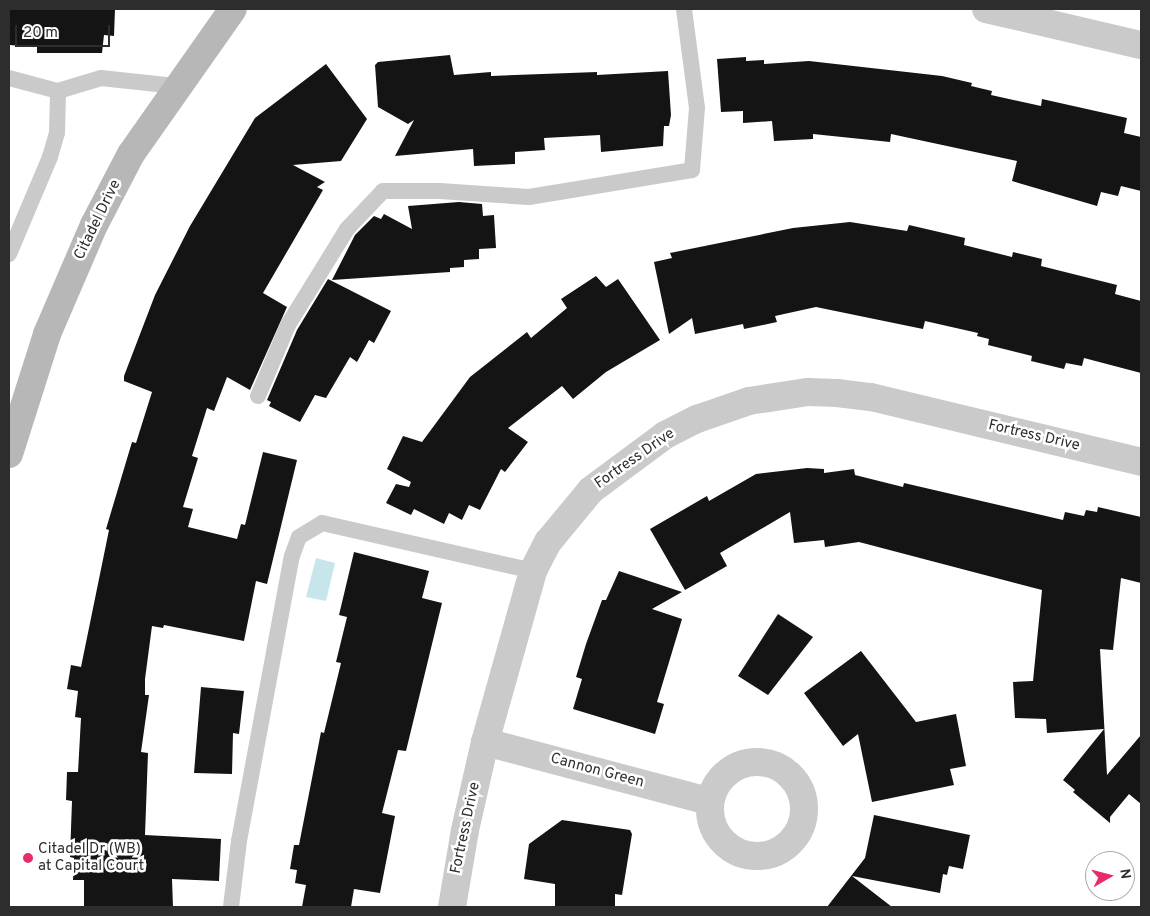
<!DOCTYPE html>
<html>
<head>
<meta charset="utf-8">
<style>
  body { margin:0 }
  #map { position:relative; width:1150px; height:916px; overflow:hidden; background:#fff; font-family:Overpass,sans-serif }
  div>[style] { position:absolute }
  .water>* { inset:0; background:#c6e6ec }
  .building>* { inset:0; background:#141414 }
  .lane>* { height:16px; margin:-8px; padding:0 8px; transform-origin:8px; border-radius:8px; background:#cacaca }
  .street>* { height:28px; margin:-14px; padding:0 14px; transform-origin:14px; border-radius:14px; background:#cacaca }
  .street>.ring { margin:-14px; padding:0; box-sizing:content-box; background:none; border:28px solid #cacaca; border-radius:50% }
  .secondary>* { height:28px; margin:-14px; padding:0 14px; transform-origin:14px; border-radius:14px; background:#b7b7b7 }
  .dots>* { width:14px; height:14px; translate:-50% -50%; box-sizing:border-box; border:2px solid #fff; border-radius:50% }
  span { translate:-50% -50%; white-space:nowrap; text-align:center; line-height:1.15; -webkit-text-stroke:5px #fff; paint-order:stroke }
  .street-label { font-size:15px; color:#2d2d2d }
  .poi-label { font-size:15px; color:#2d2d2d }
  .left { translate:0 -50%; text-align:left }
  .frame { position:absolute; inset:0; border:10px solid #2d2d2d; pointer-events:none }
  .north { position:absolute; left:1085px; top:851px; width:50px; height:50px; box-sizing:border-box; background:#fff; border:1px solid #ababab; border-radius:50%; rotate:82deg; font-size:14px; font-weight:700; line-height:20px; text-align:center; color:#2d2d2d }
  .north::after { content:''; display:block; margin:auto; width:18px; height:22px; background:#e82c68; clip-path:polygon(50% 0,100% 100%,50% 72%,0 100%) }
  .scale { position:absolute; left:15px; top:25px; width:95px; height:22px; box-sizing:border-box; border:2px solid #2d2d2d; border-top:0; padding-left:6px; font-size:15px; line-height:18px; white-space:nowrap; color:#2d2d2d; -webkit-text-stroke:4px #fff; paint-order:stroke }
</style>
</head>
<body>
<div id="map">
  <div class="water">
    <div style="clip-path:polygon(316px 558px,335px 563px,326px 601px,306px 597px)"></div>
  </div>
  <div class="building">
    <div style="clip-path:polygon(9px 9px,115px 9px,114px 36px,104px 35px,102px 53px,37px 53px,37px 47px,9px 45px)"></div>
    <div style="clip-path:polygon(450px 55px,454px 75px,491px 72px,491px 76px,597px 72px,597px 75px,668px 71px,671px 115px,669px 126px,664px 126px,663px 146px,601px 152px,600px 135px,544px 138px,545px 150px,515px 152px,515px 164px,474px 166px,473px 149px,395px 156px,414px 120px,408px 124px,378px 107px,375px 65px,378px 62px)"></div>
    <div style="clip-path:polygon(746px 57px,746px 61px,764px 60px,764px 64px,809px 61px,942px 76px,972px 83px,971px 86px,992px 91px,991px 95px,1041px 106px,1042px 99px,1127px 118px,1124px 133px,1141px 137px,1141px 191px,1121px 186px,1118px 196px,1101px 192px,1097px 206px,1012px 181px,1017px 161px,891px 134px,890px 142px,813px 134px,813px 139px,774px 141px,772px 121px,743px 123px,743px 111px,721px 112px,717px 59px)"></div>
    <div style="clip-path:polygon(326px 64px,367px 119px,341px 161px,293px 165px,325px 182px,317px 187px,323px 190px,263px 293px,287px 307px,250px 390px,227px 377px,214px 411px,207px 408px,192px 456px,198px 458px,183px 507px,193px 509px,188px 527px,237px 539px,241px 524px,245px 525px,263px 452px,297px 460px,267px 584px,256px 581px,244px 641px,164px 625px,163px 628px,152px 626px,145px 679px,145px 695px,149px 695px,141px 752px,148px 753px,145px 835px,221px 839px,219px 881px,172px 879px,173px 907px,84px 907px,84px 880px,73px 880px,74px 858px,70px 857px,72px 801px,66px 800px,67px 772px,78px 772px,81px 718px,75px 717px,78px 691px,67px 689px,71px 665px,81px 667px,109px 530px,106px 529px,132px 442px,136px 443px,152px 392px,124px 381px,124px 376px,155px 295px,190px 226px,255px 118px)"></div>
    <div style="clip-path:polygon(459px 202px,482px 204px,483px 216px,494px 215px,496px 248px,479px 249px,479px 259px,464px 260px,464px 267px,450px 268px,450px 272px,332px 280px,355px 235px,374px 216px,381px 219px,384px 214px,412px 229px,408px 206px)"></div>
    <div style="clip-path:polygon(850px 222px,907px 231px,909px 225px,965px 238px,964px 245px,1012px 257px,1013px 252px,1042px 259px,1041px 266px,1117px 285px,1115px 294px,1141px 301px,1141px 373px,1084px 358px,1082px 366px,1066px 363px,1064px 369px,1031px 361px,1032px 356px,988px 345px,989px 339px,977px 336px,978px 333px,925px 321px,923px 329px,816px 307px,775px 316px,777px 322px,744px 329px,743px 324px,695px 334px,692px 318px,669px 334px,654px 262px,672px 258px,670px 253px,793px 228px)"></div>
    <div style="clip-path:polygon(596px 276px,606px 287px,618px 279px,660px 340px,606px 372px,573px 399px,562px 386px,508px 428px,528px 442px,505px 472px,501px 469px,480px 510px,469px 505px,462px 520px,449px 513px,444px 524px,414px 509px,411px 515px,386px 503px,396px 484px,409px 487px,411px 482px,387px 469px,403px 436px,422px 442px,470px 377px,527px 332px,531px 338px,567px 308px,561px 299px)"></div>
    <div style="clip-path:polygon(328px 279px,391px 311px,374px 343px,369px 340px,357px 362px,350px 357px,326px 398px,315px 395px,300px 422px,269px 406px,271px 402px,267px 400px,297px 330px)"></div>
    <div style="clip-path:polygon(807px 468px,824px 469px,824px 473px,854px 469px,855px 475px,903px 487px,904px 483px,1063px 520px,1065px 512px,1084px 516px,1086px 510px,1097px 512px,1098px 507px,1141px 517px,1141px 583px,1121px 578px,1113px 650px,1100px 649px,1107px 775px,1141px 735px,1141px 804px,1129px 794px,1110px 817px,1110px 823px,1073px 792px,1075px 790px,1063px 780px,1104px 729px,1047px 733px,1046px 719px,1015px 718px,1013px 682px,1033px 681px,1042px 590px,859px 542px,825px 547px,824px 540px,794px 543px,790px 512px,720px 553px,727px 566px,685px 590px,650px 529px,707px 496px,709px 501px,756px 474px)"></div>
    <div style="clip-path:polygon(354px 552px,429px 571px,422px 598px,442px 603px,406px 751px,398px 750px,382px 813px,395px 816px,380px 893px,354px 889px,351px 907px,302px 907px,306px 885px,295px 883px,297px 870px,290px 869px,294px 845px,299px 845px,321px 732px,324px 733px,341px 663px,336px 662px,347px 617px,339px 615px)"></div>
    <div style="clip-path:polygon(619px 571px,682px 592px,652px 609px,682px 619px,657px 702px,664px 704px,655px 734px,573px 709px,582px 679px,576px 677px,586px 644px,602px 600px,606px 600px)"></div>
    <div style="clip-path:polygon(778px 614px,813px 637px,768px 695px,738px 676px)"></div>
    <div style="clip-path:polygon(861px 651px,916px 722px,956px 714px,966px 766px,950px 769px,954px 785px,872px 802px,858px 734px,843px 746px,804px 693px)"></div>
    <div style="clip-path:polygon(201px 687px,244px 691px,239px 734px,233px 733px,232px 774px,194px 773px)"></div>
    <div style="clip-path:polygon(874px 815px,970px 835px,963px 869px,949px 866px,947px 875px,943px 874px,940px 893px,852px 876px,892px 907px,827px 907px,865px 858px)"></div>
    <div style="clip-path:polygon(562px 820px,630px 830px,632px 834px,622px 895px,615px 894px,615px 907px,555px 907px,555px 884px,524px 879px,529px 844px)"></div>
  </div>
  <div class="lane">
    <div style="left:9px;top:78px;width:51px;rotate:14.9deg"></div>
    <div style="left:9px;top:254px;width:105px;rotate:-67.1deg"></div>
    <div style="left:50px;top:157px;width:25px;rotate:-74deg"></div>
    <div style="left:57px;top:133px;width:42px;rotate:-88.6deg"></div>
    <div style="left:58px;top:91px;width:45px;rotate:-16.8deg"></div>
    <div style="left:101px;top:78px;width:75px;rotate:6.1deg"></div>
    <div style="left:258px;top:396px;width:77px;rotate:-67.1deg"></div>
    <div style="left:288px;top:325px;width:113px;rotate:-58.4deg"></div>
    <div style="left:347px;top:229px;width:52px;rotate:-46.5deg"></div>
    <div style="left:383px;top:191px;width:57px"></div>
    <div style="left:440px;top:191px;width:89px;rotate:3.9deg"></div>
    <div style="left:529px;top:197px;width:165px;rotate:-9.4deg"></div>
    <div style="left:692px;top:170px;width:62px;rotate:-85.4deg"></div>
    <div style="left:697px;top:108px;width:100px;rotate:-97.5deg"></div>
    <div style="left:231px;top:907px;width:66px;rotate:-83.1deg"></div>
    <div style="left:239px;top:841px;width:290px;rotate:-79.5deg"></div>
    <div style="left:292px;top:556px;width:20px;rotate:-70deg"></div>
    <div style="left:299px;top:537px;width:27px;rotate:-31deg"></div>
    <div style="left:322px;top:523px;width:216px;rotate:12.8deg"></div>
  </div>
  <div class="street">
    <div style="left:986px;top:9px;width:159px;rotate:13.1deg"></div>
    <div style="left:485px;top:742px;width:231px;rotate:14.8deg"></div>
    <div class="ring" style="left:710px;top:762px;width:66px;height:66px"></div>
    <div style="left:452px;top:907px;width:78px;rotate:-80.4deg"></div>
    <div style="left:465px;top:830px;width:90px;rotate:-77.2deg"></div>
    <div style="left:485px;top:742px;width:178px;rotate:-74.3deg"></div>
    <div style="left:533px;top:571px;width:33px;rotate:-63deg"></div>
    <div style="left:548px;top:542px;width:67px;rotate:-50.4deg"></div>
    <div style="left:591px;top:490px;width:92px;rotate:-36.6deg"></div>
    <div style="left:665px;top:435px;width:36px;rotate:-27deg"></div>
    <div style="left:697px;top:419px;width:55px;rotate:-19.1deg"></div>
    <div style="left:749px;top:401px;width:60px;rotate:-8.7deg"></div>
    <div style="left:808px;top:392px;width:29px;rotate:2deg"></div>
    <div style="left:837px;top:393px;width:34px;rotate:7deg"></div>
    <div style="left:871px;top:397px;width:278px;rotate:13.5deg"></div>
  </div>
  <div class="secondary">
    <div style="left:9px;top:454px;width:126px;rotate:-72.4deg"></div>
    <div style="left:47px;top:334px;width:119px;rotate:-66.7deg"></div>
    <div style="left:94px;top:225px;width:80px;rotate:-62.5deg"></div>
    <div style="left:131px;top:154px;width:177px;rotate:-54.9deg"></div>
  </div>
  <div class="dots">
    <div style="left:28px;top:858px;background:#e82c68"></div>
  </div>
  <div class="street-label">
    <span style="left:98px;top:220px;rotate:-64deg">Citadel Drive</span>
    <span style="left:1034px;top:436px;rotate:13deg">Fortress Drive</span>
    <span style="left:635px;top:459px;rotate:-35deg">Fortress Drive</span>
    <span style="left:597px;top:771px;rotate:15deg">Cannon Green</span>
    <span style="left:466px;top:828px;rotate:-78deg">Fortress Drive</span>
  </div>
  <div class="poi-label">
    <span class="left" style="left:38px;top:858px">Citadel Dr (WB)<br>at Capital Court</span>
  </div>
  <div class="frame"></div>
  <div class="north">N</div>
  <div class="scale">20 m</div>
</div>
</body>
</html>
